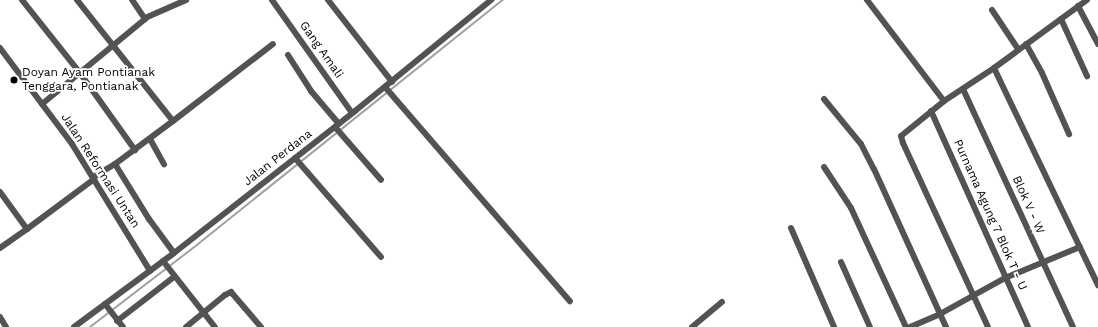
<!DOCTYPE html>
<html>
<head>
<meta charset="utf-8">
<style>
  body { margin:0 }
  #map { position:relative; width:1098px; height:327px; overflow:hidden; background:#fff; font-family:"Work Sans",sans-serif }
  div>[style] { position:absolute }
  .stream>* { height:2px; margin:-1px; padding:0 1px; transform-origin:1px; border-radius:1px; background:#a1a1a1 }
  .minor>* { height:6px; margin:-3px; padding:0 3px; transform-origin:3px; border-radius:3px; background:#535353 }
  .dots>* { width:11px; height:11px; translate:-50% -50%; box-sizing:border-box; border:2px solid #fff; border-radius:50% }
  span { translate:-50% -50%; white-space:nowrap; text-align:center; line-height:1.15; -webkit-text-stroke:3.5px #fff; paint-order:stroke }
  .street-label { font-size:12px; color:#000 }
  .poi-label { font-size:12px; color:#000 }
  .left { translate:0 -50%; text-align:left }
</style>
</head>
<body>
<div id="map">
  <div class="stream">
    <div style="left:90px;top:327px;width:136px;rotate:-37.5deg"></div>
    <div style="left:198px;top:244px;width:391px;rotate:-38.7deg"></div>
  </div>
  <div class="minor">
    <div style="left:22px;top:0;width:93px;rotate:51.5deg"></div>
    <div style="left:80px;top:73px;width:95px;rotate:54.5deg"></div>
    <div style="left:77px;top:0;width:154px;rotate:51.6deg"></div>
    <div style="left:173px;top:121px;width:72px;rotate:143.4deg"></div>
    <div style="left:115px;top:164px;width:26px;rotate:149deg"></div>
    <div style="left:272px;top:0;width:138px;rotate:54.7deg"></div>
    <div style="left:328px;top:0;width:104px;rotate:52deg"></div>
    <div style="left:867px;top:0;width:127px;rotate:52.7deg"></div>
    <div style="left:1078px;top:6px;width:43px;rotate:62.2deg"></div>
    <div style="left:992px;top:10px;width:47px;rotate:56.3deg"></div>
    <div style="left:145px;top:18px;width:45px;rotate:-23.7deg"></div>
    <div style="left:1061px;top:19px;width:63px;rotate:65.5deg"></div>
    <div style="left:1026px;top:44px;width:33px;rotate:61deg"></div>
    <div style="left:1042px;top:73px;width:67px;rotate:66.1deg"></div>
    <div style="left:0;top:48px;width:120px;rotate:53.1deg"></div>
    <div style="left:72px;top:144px;width:149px;rotate:58.4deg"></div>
    <div style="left:288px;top:55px;width:43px;rotate:57.4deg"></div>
    <div style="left:311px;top:91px;width:43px;rotate:49.7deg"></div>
    <div style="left:994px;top:68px;width:241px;rotate:64.4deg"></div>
    <div style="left:385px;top:87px;width:283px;rotate:49.2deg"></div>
    <div style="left:963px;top:89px;width:262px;rotate:65.2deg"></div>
    <div style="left:824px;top:99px;width:58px;rotate:50.6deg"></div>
    <div style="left:861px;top:144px;width:28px;rotate:63deg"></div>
    <div style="left:874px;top:169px;width:174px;rotate:65.5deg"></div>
    <div style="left:42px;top:104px;width:134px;rotate:-39.5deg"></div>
    <div style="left:145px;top:19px;width:23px;rotate:-124deg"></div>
    <div style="left:931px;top:111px;width:237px;rotate:65.8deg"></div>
    <div style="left:173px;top:121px;width:126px;rotate:-37.6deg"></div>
    <div style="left:335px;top:127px;width:70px;rotate:49deg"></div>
    <div style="left:150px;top:139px;width:29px;rotate:61deg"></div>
    <div style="left:295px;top:158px;width:131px;rotate:49deg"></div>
    <div style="left:115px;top:164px;width:65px;rotate:58.3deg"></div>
    <div style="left:149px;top:219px;width:42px;rotate:53.7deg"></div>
    <div style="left:824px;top:167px;width:49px;rotate:56.6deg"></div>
    <div style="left:851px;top:208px;width:131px;rotate:65.2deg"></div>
    <div style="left:0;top:192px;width:46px;rotate:53.9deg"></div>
    <div style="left:27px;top:229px;width:84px;rotate:-36.7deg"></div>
    <div style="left:791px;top:228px;width:108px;rotate:66.5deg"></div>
    <div style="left:0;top:248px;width:33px;rotate:-35deg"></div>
    <div style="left:163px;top:261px;width:84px;rotate:51.8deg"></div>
    <div style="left:841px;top:262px;width:71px;rotate:66deg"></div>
    <div style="left:105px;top:304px;width:29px;rotate:52deg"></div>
    <div style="left:0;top:317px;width:12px;rotate:59deg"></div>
    <div style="left:117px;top:321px;width:73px;rotate:-37.8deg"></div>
    <div style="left:74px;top:327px;width:124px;rotate:-36.5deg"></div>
    <div style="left:174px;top:253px;width:230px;rotate:-38.1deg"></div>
    <div style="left:355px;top:111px;width:176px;rotate:-39.2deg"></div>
    <div style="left:186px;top:327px;width:50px;rotate:-39.4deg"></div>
    <div style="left:225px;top:295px;width:7px;rotate:-27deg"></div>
    <div style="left:231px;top:292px;width:46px;rotate:49.4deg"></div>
    <div style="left:692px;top:327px;width:39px;rotate:-40deg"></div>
    <div style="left:910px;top:327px;width:33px;rotate:-23deg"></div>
    <div style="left:940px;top:314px;width:74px;rotate:-29deg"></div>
    <div style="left:1005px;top:278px;width:81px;rotate:-22.5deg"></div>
    <div style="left:988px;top:327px;width:203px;rotate:-114.8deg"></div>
    <div style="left:903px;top:143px;width:7px;rotate:-106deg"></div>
    <div style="left:901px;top:136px;width:55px;rotate:-39.1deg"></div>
    <div style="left:944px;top:101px;width:60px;rotate:-33.4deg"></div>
    <div style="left:994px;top:68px;width:115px;rotate:-36.2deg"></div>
  </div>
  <div class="dots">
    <div style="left:14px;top:80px;background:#000"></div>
  </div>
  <div class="street-label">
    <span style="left:321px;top:50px;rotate:55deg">Gang Amali</span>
    <span style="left:278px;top:158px;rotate:-38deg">Jalan Perdana</span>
    <span style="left:100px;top:171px;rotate:57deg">Jalan Reformasi Untan</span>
    <span style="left:1028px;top:205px;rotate:66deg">Blok V - W</span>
    <span style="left:990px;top:215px;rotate:66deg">Purnama Agung 7 Blok T - U</span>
  </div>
  <div class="poi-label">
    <span class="left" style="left:22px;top:80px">Doyan Ayam Pontianak<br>Tenggara, Pontianak</span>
  </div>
</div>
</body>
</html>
